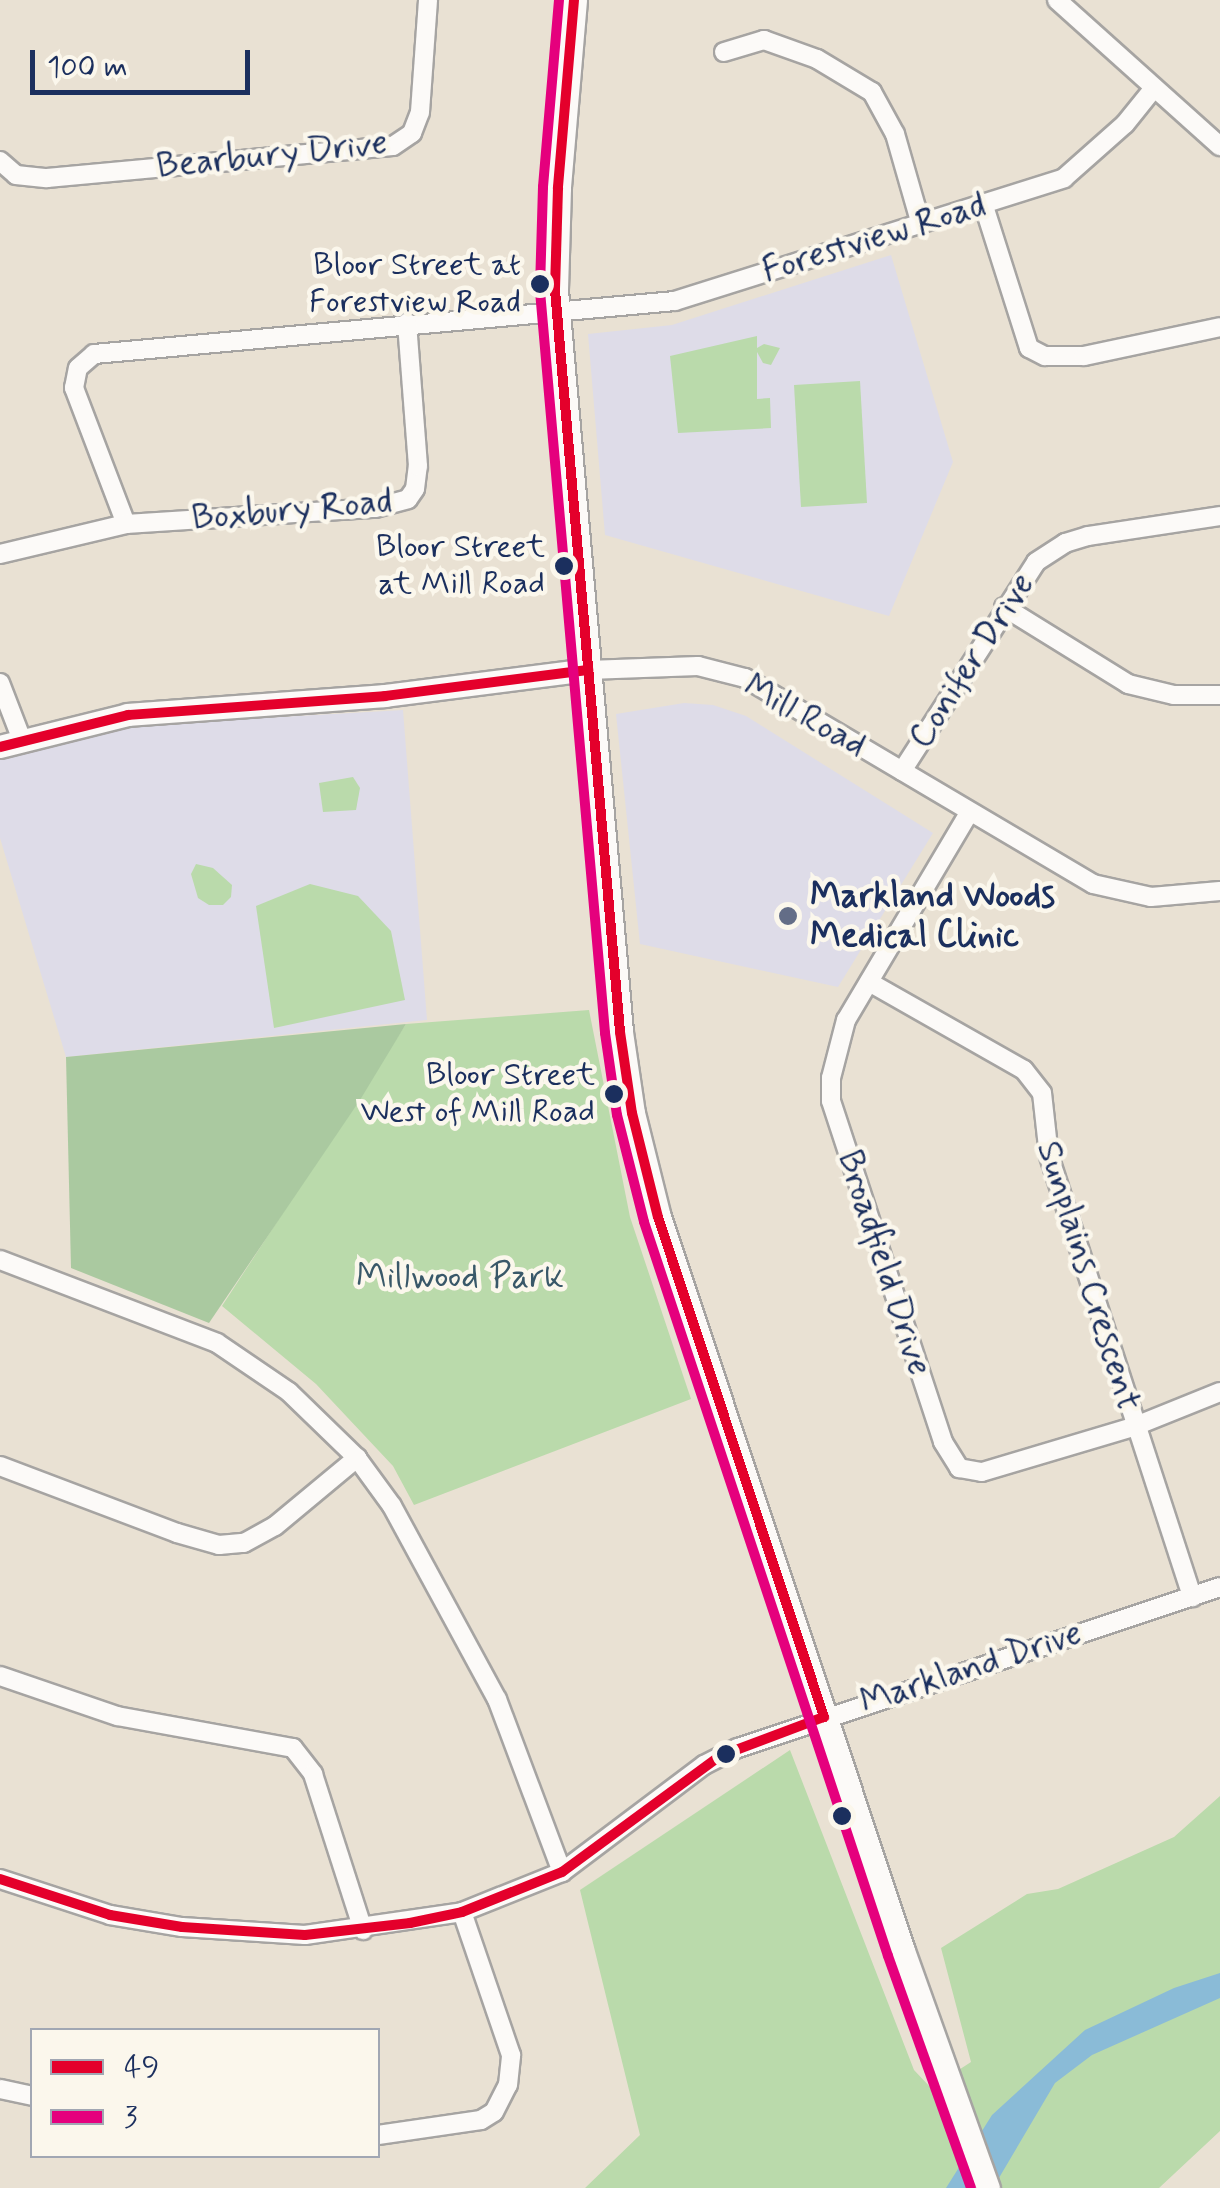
<!DOCTYPE html>
<html>
<head>
<meta charset="utf-8">
<style>
  body { margin:0 }
  #map { position:relative; width:1220px; height:2188px; overflow:hidden; background:#e9e1d3; font-family:Mynerve,sans-serif }
  div>[style] { position:absolute }
  .built>* { inset:0; background:#dedce8 }
  .green>* { inset:0; background:#badaab }
  .forest>* { inset:0; background:#aac9a0 }
  .water>* { inset:0; background:#8abbd7 }
  .roads { filter:drop-shadow(2px 0 #a6a4a2) drop-shadow(-2px 0 #a6a4a2) drop-shadow(0 2px #a6a4a2) drop-shadow(0 -2px #a6a4a2) }
  .minor>* { height:18px; margin:-9px; padding:0 9px; transform-origin:9px; border-radius:9px; background:#fcfaf8 }
  .tertiary>* { height:22px; margin:-11px; padding:0 11px; transform-origin:11px; border-radius:11px; background:#fcfaf8 }
  .secondary>* { height:25px; margin:-12.5px; padding:0 12.5px; transform-origin:12.5px; border-radius:12.5px; background:#fcfaf8 }
  .bus-1>* { height:10px; margin:-5px; padding:0 5px; transform-origin:5px; border-radius:5px; background:#e4002b }
  .bus-2>* { height:10px; margin:-5px; padding:0 5px; transform-origin:5px; border-radius:5px; background:#e5007d }
  .dots>* { width:28px; height:28px; translate:-50% -50%; box-sizing:border-box; border:5px solid #fbf7ec; border-radius:50% }
  span { translate:-50% -50%; white-space:nowrap; text-align:center; line-height:1.15; -webkit-text-stroke:9px #fbf7ec; paint-order:stroke }
  .bus-label { font-size:32px; color:#1b2f5e }
  .right { translate:-100% -50%; text-align:right }
  .street-label { font-size:35px; color:#1b2f5e }
  .poi-label { font-size:35px; color:#1b2f5e; font-weight:700 }
  .left { translate:0 -50%; text-align:left }
  .park-label { font-size:35px; color:#395869 }
  .legend { position:absolute; left:30px; top:2028px; width:350px; height:130px; box-sizing:border-box; background:#fbf7ec; border:2px solid #a1a7b3; margin:0; padding:12px 18px; list-style:none; font-size:30px; color:#1b2f5e }
  .legend li { display:flex; align-items:center; gap:20px; height:50px }
  .legend b { width:50px; border:2px solid #a1a7b3 }
  .scale { position:absolute; left:30px; top:50px; width:220px; height:45px; box-sizing:border-box; border:5px solid #1b2f5e; border-top:0; padding-left:12px; font-size:30px; line-height:35px; white-space:nowrap; color:#1b2f5e; -webkit-text-stroke:8px #fbf7ec; paint-order:stroke }
</style>
</head>
<body>
<div id="map">
  <div class="built">
    <div style="clip-path:polygon(891px 255px,953px 462px,889px 616px,605px 535px,588px 334px,672px 325px)"></div>
    <div style="clip-path:polygon(684px 703px,713px 705px,746px 716px,933px 833px,838px 987px,640px 944px,616px 714px)"></div>
    <div style="clip-path:polygon(403px 710px,427px 1020px,66px 1057px,0 838px,0 758px,125px 726px)"></div>
  </div>
  <div class="green">
    <div style="clip-path:polygon(757px 336px,757px 348px,764px 344px,780px 348px,771px 365px,763px 363px,757px 352px,757px 399px,770px 398px,771px 428px,678px 433px,670px 356px)"></div>
    <div style="clip-path:polygon(860px 381px,867px 503px,801px 507px,794px 385px)"></div>
    <div style="clip-path:polygon(353px 777px,360px 788px,356px 810px,323px 812px,319px 783px)"></div>
    <div style="clip-path:polygon(196px 864px,213px 868px,232px 885px,231px 897px,223px 905px,209px 905px,198px 898px,191px 874px)"></div>
    <div style="clip-path:polygon(310px 884px,358px 896px,391px 931px,405px 1000px,274px 1028px,256px 906px)"></div>
    <div style="clip-path:polygon(589px 1010px,630px 1217px,691px 1399px,414px 1505px,393px 1466px,316px 1384px,222px 1306px,406px 1024px)"></div>
    <div style="clip-path:polygon(790px 1750px,914px 2070px,931px 2088px,971px 2062px,941px 1948px,1027px 1894px,1058px 1889px,1174px 1837px,1220px 1796px,1220px 2131px,1159px 2188px,585px 2188px,640px 2135px,580px 1890px)"></div>
  </div>
  <div class="forest">
    <div style="clip-path:polygon(406px 1024px,360px 1100px,209px 1323px,71px 1268px,66px 1057px)"></div>
  </div>
  <div class="water">
    <div style="clip-path:polygon(1220px 1973px,1220px 1998px,1092px 2055px,1055px 2083px,993px 2188px,946px 2188px,992px 2115px,1085px 2030px,1174px 1988px)"></div>
  </div>
  <div class="roads">
    <div class="minor">
      <div style="left:1057px;top:0;width:219px;rotate:41.9deg"></div>
      <div style="left:724px;top:52px;width:42px;rotate:-16.7deg"></div>
      <div style="left:764px;top:40px;width:56px;rotate:19.7deg"></div>
      <div style="left:817px;top:59px;width:64px;rotate:31deg"></div>
      <div style="left:872px;top:92px;width:48px;rotate:61.3deg"></div>
      <div style="left:895px;top:134px;width:91px;rotate:74deg"></div>
      <div style="left:0;top:161px;width:21px;rotate:41deg"></div>
      <div style="left:16px;top:175px;width:31px;rotate:6deg"></div>
      <div style="left:47px;top:178px;width:347px;rotate:-5.3deg"></div>
      <div style="left:393px;top:146px;width:23px;rotate:-34deg"></div>
      <div style="left:412px;top:133px;width:22px;rotate:-69deg"></div>
      <div style="left:420px;top:112px;width:112px;rotate:-85.9deg"></div>
      <div style="left:983px;top:203px;width:152px;rotate:72.4deg"></div>
      <div style="left:1029px;top:348px;width:18px;rotate:27deg"></div>
      <div style="left:1045px;top:356px;width:39px"></div>
      <div style="left:1084px;top:356px;width:139px;rotate:-12deg"></div>
      <div style="left:126px;top:524px;width:146px;rotate:-110.9deg"></div>
      <div style="left:74px;top:388px;width:20px;rotate:-79deg"></div>
      <div style="left:78px;top:368px;width:21px;rotate:-41deg"></div>
      <div style="left:94px;top:354px;width:583px;rotate:-5.21deg"></div>
      <div style="left:675px;top:301px;width:408px;rotate:-17.5deg"></div>
      <div style="left:1064px;top:178px;width:81px;rotate:-41.5deg"></div>
      <div style="left:1125px;top:124px;width:46px;rotate:-51.1deg"></div>
      <div style="left:0;top:554px;width:130px;rotate:-13.4deg"></div>
      <div style="left:126px;top:524px;width:250px;rotate:-3.7deg"></div>
      <div style="left:375px;top:508px;width:34px;rotate:-15deg"></div>
      <div style="left:408px;top:499px;width:12px;rotate:-55deg"></div>
      <div style="left:415px;top:489px;width:23px;rotate:-83deg"></div>
      <div style="left:418px;top:466px;width:144px;rotate:-94.4deg"></div>
      <div style="left:1004px;top:607px;width:146px;rotate:31.8deg"></div>
      <div style="left:1128px;top:684px;width:47px;rotate:13.4deg"></div>
      <div style="left:1174px;top:695px;width:46px"></div>
      <div style="left:588px;top:670px;width:110px;rotate:-2.1deg"></div>
      <div style="left:698px;top:666px;width:49px;rotate:14.3deg"></div>
      <div style="left:745px;top:678px;width:404px;rotate:30.6deg"></div>
      <div style="left:1093px;top:884px;width:59px;rotate:12.6deg"></div>
      <div style="left:1151px;top:897px;width:69px;rotate:-5deg"></div>
      <div style="left:0;top:683px;width:61px;rotate:68.9deg"></div>
      <div style="left:902px;top:771px;width:248px;rotate:-57.3deg"></div>
      <div style="left:1036px;top:562px;width:35px;rotate:-33deg"></div>
      <div style="left:1065px;top:543px;width:24px;rotate:-17deg"></div>
      <div style="left:1088px;top:536px;width:134px;rotate:-8.6deg"></div>
      <div style="left:969px;top:813px;width:241px;rotate:120.7deg"></div>
      <div style="left:846px;top:1020px;width:60px;rotate:104.5deg"></div>
      <div style="left:831px;top:1078px;width:23px;rotate:90deg"></div>
      <div style="left:831px;top:1101px;width:359px;rotate:71.8deg"></div>
      <div style="left:943px;top:1442px;width:31px;rotate:58deg"></div>
      <div style="left:959px;top:1468px;width:23px;rotate:10deg"></div>
      <div style="left:982px;top:1472px;width:158px;rotate:-16.6deg"></div>
      <div style="left:1133px;top:1427px;width:94px;rotate:-21.9deg"></div>
      <div style="left:869px;top:982px;width:178px;rotate:29.6deg"></div>
      <div style="left:1024px;top:1070px;width:29px;rotate:52deg"></div>
      <div style="left:1042px;top:1093px;width:63px;rotate:83.7deg"></div>
      <div style="left:1049px;top:1156px;width:464px;rotate:72deg"></div>
      <div style="left:0;top:1260px;width:232px;rotate:20.9deg"></div>
      <div style="left:217px;top:1343px;width:87px;rotate:34.2deg"></div>
      <div style="left:289px;top:1392px;width:95px;rotate:44.1deg"></div>
      <div style="left:357px;top:1458px;width:59px;rotate:53.9deg"></div>
      <div style="left:392px;top:1506px;width:220px;rotate:61.5deg"></div>
      <div style="left:497px;top:1699px;width:185px;rotate:69.4deg"></div>
      <div style="left:0;top:1466px;width:189px;rotate:20.7deg"></div>
      <div style="left:177px;top:1533px;width:44px;rotate:15.9deg"></div>
      <div style="left:219px;top:1545px;width:25px;rotate:-5deg"></div>
      <div style="left:244px;top:1543px;width:35px;rotate:-29deg"></div>
      <div style="left:275px;top:1526px;width:107px;rotate:-39.7deg"></div>
      <div style="left:0;top:1676px;width:124px;rotate:18.9deg"></div>
      <div style="left:117px;top:1716px;width:179px;rotate:10.3deg"></div>
      <div style="left:293px;top:1748px;width:33px;rotate:52deg"></div>
      <div style="left:313px;top:1774px;width:164px;rotate:72.2deg"></div>
      <div style="left:0;top:1879px;width:116px;rotate:18.1deg"></div>
      <div style="left:110px;top:1915px;width:73px;rotate:9.5deg"></div>
      <div style="left:182px;top:1927px;width:123px;rotate:3.7deg"></div>
      <div style="left:305px;top:1935px;width:159px;rotate:-8.3deg"></div>
      <div style="left:462px;top:1912px;width:108px;rotate:-21.8deg"></div>
      <div style="left:562px;top:1872px;width:178px;rotate:-37deg"></div>
      <div style="left:704px;top:1765px;width:38px;rotate:-27deg"></div>
      <div style="left:738px;top:1748px;width:508px;rotate:-18.47deg"></div>
      <div style="left:0;top:2089px;width:33px;rotate:12deg"></div>
      <div style="left:378px;top:2135px;width:104px;rotate:-8.3deg"></div>
      <div style="left:481px;top:2120px;width:15px;rotate:-32deg"></div>
      <div style="left:494px;top:2112px;width:30px;rotate:-63deg"></div>
      <div style="left:508px;top:2085px;width:30px;rotate:-84deg"></div>
      <div style="left:511px;top:2055px;width:151px;rotate:-108.9deg"></div>
    </div>
    <div class="tertiary">
      <div style="left:0;top:747px;width:132px;rotate:-14deg"></div>
      <div style="left:128px;top:715px;width:258px;rotate:-4.2deg"></div>
      <div style="left:385px;top:696px;width:205px;rotate:-7.3deg"></div>
    </div>
    <div class="secondary">
      <div style="left:574px;top:0;width:189px;rotate:94.9deg"></div>
      <div style="left:558px;top:188px;width:102px;rotate:91.7deg"></div>
      <div style="left:555px;top:290px;width:745px;rotate:84.99deg"></div>
      <div style="left:620px;top:1032px;width:82px;rotate:81.6deg"></div>
      <div style="left:632px;top:1113px;width:107px;rotate:76deg"></div>
      <div style="left:658px;top:1217px;width:773px;rotate:71.61deg"></div>
      <div style="left:902px;top:1951px;width:252px;rotate:70.3deg"></div>
    </div>
  </div>
  <div class="bus-1">
    <div style="left:574px;top:0;width:189px;rotate:94.9deg"></div>
    <div style="left:558px;top:188px;width:102px;rotate:91.7deg"></div>
    <div style="left:555px;top:290px;width:745px;rotate:84.99deg"></div>
    <div style="left:620px;top:1032px;width:82px;rotate:81.6deg"></div>
    <div style="left:632px;top:1113px;width:107px;rotate:76deg"></div>
    <div style="left:658px;top:1217px;width:527px;rotate:71.63deg"></div>
    <div style="left:0;top:747px;width:132px;rotate:-14deg"></div>
    <div style="left:128px;top:715px;width:258px;rotate:-4.2deg"></div>
    <div style="left:385px;top:696px;width:205px;rotate:-7.3deg"></div>
    <div style="left:0;top:1879px;width:116px;rotate:18.1deg"></div>
    <div style="left:110px;top:1915px;width:73px;rotate:9.5deg"></div>
    <div style="left:182px;top:1927px;width:123px;rotate:3.7deg"></div>
    <div style="left:305px;top:1935px;width:106px;rotate:-6.5deg"></div>
    <div style="left:410px;top:1923px;width:53px;rotate:-11.9deg"></div>
    <div style="left:462px;top:1912px;width:108px;rotate:-21.8deg"></div>
    <div style="left:562px;top:1872px;width:196px;rotate:-36.3deg"></div>
    <div style="left:720px;top:1756px;width:111px;rotate:-20.6deg"></div>
  </div>
  <div class="bus-2">
    <div style="left:559px;top:0;width:188px;rotate:94.9deg"></div>
    <div style="left:543px;top:187px;width:104px;rotate:91.7deg"></div>
    <div style="left:540px;top:291px;width:745px;rotate:84.99deg"></div>
    <div style="left:605px;top:1033px;width:83px;rotate:81.7deg"></div>
    <div style="left:617px;top:1115px;width:110px;rotate:75.8deg"></div>
    <div style="left:644px;top:1222px;width:773px;rotate:71.61deg"></div>
    <div style="left:888px;top:1956px;width:246px;rotate:70.3deg"></div>
  </div>
  <div class="dots">
    <div style="left:540px;top:284px;background:#1b2f5e"></div>
    <div style="left:564px;top:566px;background:#1b2f5e"></div>
    <div style="left:788px;top:916px;background:#636d87"></div>
    <div style="left:614px;top:1094px;background:#1b2f5e"></div>
    <div style="left:726px;top:1754px;background:#1b2f5e"></div>
    <div style="left:842px;top:1816px;background:#1b2f5e"></div>
  </div>
  <div class="bus-label">
    <span class="right" style="left:521px;top:284px">Bloor Street at<br>Forestview Road</span>
    <span class="right" style="left:545px;top:566px">Bloor Street<br>at Mill Road</span>
    <span class="right" style="left:595px;top:1094px">Bloor Street<br>West of Mill Road</span>
  </div>
  <div class="street-label">
    <span style="left:272px;top:155px;rotate:-6deg">Bearbury Drive</span>
    <span style="left:874px;top:238px;rotate:-17deg">Forestview Road</span>
    <span style="left:292px;top:510px;rotate:-5deg">Boxbury Road</span>
    <span style="left:972px;top:661px;rotate:-57deg">Conifer Drive</span>
    <span style="left:805px;top:716px;rotate:29deg">Mill Road</span>
    <span style="left:884px;top:1263px;rotate:72deg">Broadfield Drive</span>
    <span style="left:1088px;top:1276px;rotate:73deg">Sunplains Crescent</span>
    <span style="left:971px;top:1668px;rotate:-18deg">Markland Drive</span>
  </div>
  <div class="poi-label">
    <span class="left" style="left:810px;top:916px">Markland Woods<br>Medical Clinic</span>
  </div>
  <div class="park-label">
    <span style="left:460px;top:1277px">Millwood Park</span>
  </div>
  <ul class="legend">
  <li><b style="height:12px;background:#e4002b"></b>49</li>
  <li><b style="height:12px;background:#e5007d"></b>3</li>
  </ul>
  <div class="scale">100 m</div>
</div>
</body>
</html>
